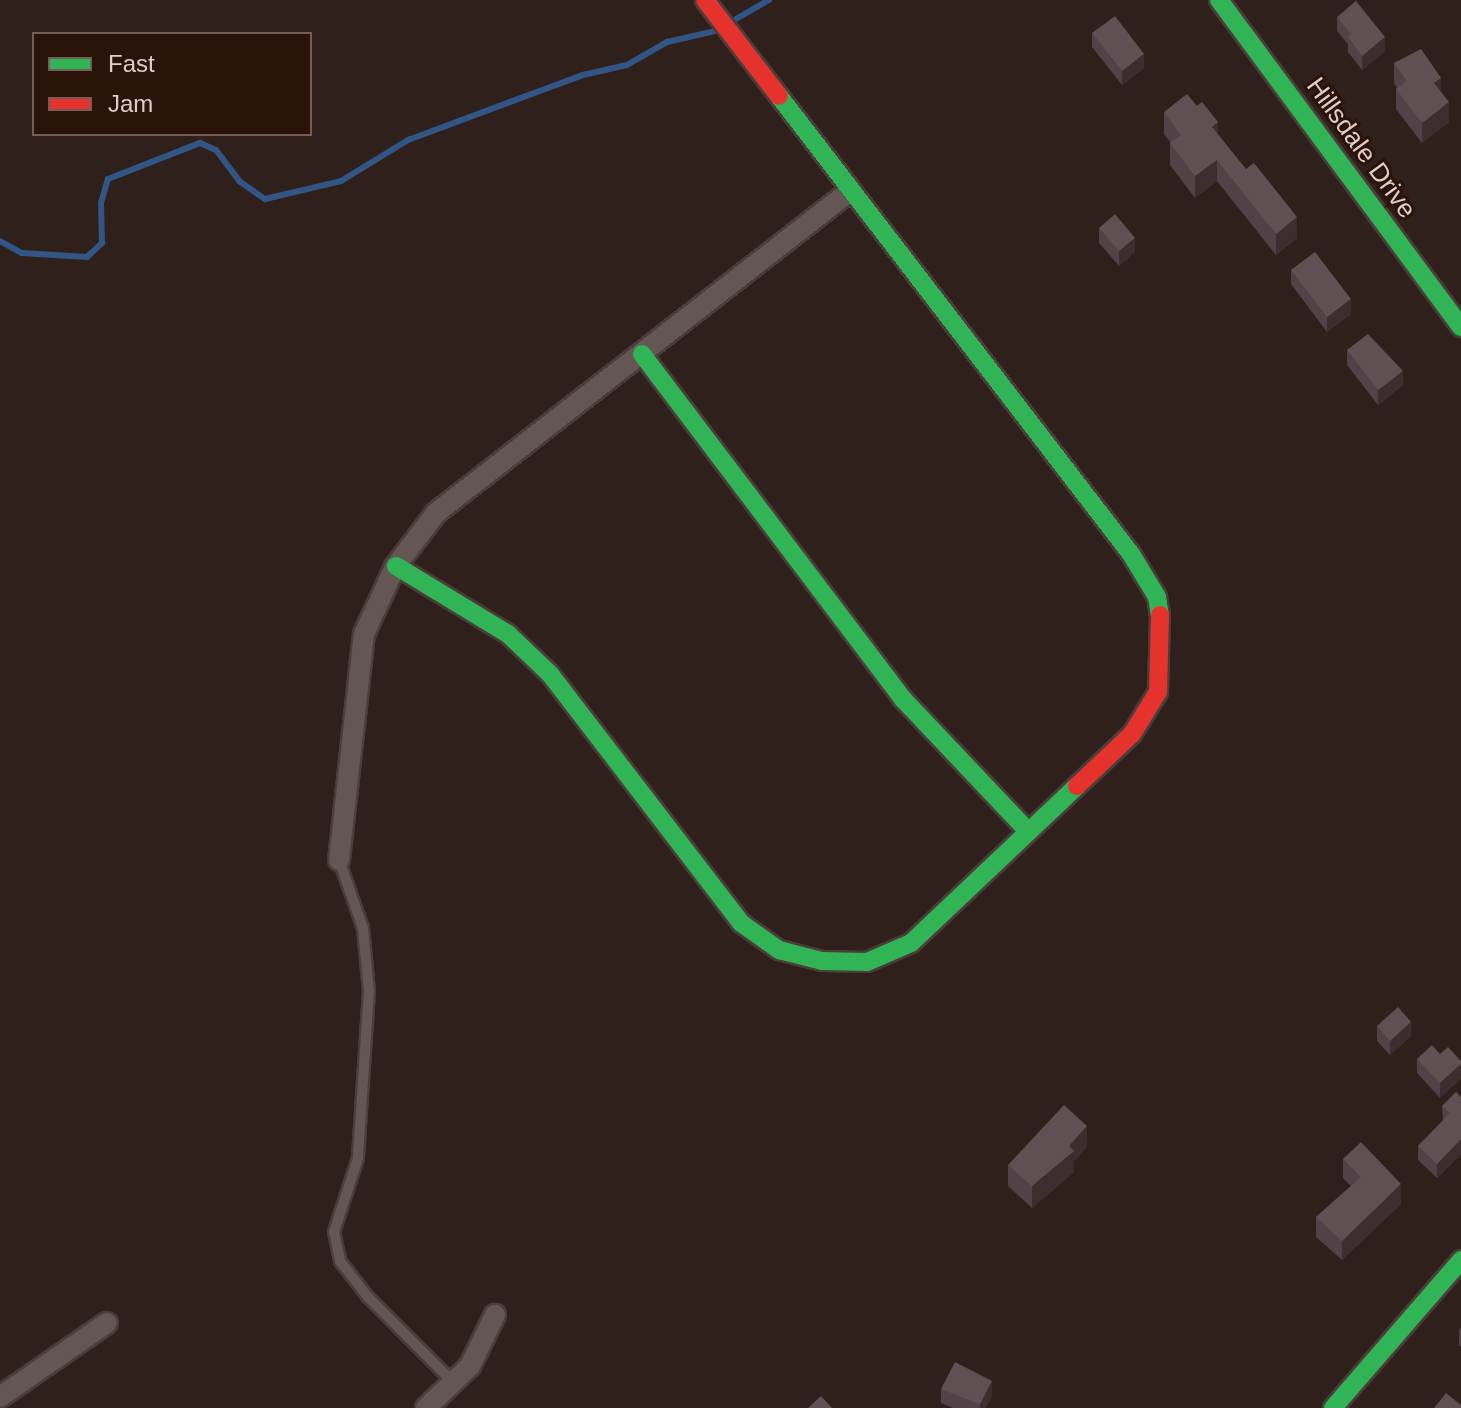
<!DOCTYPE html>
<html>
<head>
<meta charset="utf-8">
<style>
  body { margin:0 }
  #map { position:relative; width:1461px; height:1408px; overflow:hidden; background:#2f201b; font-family:Helvetica,sans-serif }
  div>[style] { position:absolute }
  .stream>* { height:6px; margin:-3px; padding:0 3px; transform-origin:3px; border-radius:3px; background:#315686 }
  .roads { filter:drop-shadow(2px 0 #4a3d3a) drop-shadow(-2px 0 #4a3d3a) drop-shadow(0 2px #4a3d3a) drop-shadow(0 -2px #4a3d3a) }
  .lane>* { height:10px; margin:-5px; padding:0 5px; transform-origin:5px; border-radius:5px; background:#645753 }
  .street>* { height:20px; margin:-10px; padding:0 10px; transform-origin:10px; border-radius:10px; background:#645753 }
  .fast>* { height:18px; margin:-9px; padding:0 9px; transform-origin:9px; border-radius:9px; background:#30b455 }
  .jam>* { height:18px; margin:-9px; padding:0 9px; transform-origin:9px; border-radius:9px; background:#e5322d }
  .wall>* { inset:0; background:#524146 }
  .shaded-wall>* { inset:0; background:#3d2d2f }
  .building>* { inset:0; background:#615053 }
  span { translate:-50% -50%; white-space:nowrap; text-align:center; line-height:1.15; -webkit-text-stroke:6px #2c1309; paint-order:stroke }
  .street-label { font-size:26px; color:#dfcdc6 }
  .legend { position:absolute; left:32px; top:32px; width:280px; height:104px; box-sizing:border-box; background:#2c1309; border:2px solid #745d55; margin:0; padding:10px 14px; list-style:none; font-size:24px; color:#dfcdc6 }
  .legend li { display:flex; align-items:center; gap:16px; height:40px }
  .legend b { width:40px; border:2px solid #745d55 }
</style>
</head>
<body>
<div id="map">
  <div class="stream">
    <div style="left:736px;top:19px;width:38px;rotate:-30deg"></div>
    <div style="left:0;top:241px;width:25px;rotate:29deg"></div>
    <div style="left:22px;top:253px;width:65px;rotate:3.5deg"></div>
    <div style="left:87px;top:257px;width:21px;rotate:-43deg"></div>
    <div style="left:102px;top:243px;width:40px;rotate:-91.4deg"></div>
    <div style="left:101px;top:203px;width:25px;rotate:-74deg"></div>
    <div style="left:108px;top:179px;width:99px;rotate:-21.4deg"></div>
    <div style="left:200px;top:143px;width:17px;rotate:24deg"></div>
    <div style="left:216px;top:150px;width:39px;rotate:53deg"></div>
    <div style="left:239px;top:181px;width:32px;rotate:35deg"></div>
    <div style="left:265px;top:199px;width:78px;rotate:-13.3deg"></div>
    <div style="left:341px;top:181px;width:79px;rotate:-31.5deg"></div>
    <div style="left:408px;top:140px;width:187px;rotate:-20.4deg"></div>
    <div style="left:583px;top:75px;width:45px;rotate:-12.8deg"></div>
    <div style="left:627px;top:65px;width:46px;rotate:-29.9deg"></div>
    <div style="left:667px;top:42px;width:49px;rotate:-12.9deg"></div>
  </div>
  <div class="roads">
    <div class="lane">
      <div style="left:339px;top:860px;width:72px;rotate:70.6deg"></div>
      <div style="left:363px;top:928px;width:63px;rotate:84.6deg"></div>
      <div style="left:369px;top:991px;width:167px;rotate:93.8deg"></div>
      <div style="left:358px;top:1158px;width:78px;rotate:108deg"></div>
      <div style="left:334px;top:1232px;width:30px;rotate:78deg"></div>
      <div style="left:340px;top:1261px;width:46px;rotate:52.1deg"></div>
      <div style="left:368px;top:1297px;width:120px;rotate:45deg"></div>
    </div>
    <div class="street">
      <div style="left:339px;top:860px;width:227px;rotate:-83.7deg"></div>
      <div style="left:364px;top:634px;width:74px;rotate:-65.2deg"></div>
      <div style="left:395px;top:567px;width:68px;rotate:-52.8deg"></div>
      <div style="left:436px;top:513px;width:524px;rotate:-37.87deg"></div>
      <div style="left:0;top:1397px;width:130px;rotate:-34.7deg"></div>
      <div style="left:426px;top:1408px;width:61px;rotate:-43.7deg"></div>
      <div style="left:470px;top:1366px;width:57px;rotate:-63.9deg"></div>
    </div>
    <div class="fast">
      <div style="left:1219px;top:0;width:407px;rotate:53.5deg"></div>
      <div style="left:779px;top:96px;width:578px;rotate:52.46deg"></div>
      <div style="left:1131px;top:554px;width:50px;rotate:58.8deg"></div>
      <div style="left:1157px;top:597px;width:18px;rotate:81deg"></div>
      <div style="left:642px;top:354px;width:433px;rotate:52.9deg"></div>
      <div style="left:903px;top:699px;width:182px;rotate:46.6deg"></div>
      <div style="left:396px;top:566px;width:131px;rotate:31.3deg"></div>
      <div style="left:508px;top:634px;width:58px;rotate:43.6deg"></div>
      <div style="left:550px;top:674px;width:314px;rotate:52.5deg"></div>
      <div style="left:741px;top:923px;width:47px;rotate:35.4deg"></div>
      <div style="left:779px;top:950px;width:44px;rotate:14.3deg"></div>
      <div style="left:822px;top:961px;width:45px;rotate:1.3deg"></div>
      <div style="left:867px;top:962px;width:48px;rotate:-23.4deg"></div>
      <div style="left:911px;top:943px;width:228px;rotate:-43.4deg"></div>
      <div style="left:1333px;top:1408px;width:196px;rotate:-49.1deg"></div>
    </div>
    <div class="jam">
      <div style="left:705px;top:0;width:121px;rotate:52.4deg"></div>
      <div style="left:1077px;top:786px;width:76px;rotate:-43.4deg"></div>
      <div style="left:1132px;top:734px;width:49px;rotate:-58.2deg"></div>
      <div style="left:1158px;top:692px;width:77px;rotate:-88.5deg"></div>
    </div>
  </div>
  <div class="wall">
    <div style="clip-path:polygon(1337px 17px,1385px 51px,1362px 70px,1348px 52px,1348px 44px,1337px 31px)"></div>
    <div style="clip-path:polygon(1092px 33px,1144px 68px,1122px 85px,1092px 47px)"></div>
    <div style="clip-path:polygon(1394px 63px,1441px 92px,1449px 122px,1422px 143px,1396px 109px,1396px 89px,1397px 88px,1394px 83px)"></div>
    <div style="clip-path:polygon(1164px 112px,1218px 134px,1297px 238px,1276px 255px,1217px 181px,1195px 198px,1170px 165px,1170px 143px,1171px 143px,1164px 134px)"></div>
    <div style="clip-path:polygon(1099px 228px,1135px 252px,1119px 266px,1099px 243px)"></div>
    <div style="clip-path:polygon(1291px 270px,1351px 314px,1327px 332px,1291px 284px)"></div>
    <div style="clip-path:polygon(1347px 350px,1403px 385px,1378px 405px,1347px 365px)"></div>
    <div style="clip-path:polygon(1377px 1026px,1411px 1036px,1390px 1055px,1377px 1041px)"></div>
    <div style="clip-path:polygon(1440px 1054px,1440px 1098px,1417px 1073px,1417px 1059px)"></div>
    <div style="clip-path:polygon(1461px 1097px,1461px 1154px,1437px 1178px,1418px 1160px,1418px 1146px,1443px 1121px,1442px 1106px)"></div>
    <div style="clip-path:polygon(1087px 1147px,1074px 1161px,1074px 1172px,1032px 1208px,1008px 1186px,1008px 1165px)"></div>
    <div style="clip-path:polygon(1343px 1159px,1401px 1204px,1342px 1260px,1316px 1237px,1316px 1217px,1351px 1186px,1343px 1178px)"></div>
    <div style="clip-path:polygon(1461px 1328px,1461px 1347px,1459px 1345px,1459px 1330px)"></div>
    <div style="clip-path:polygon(941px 1389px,992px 1396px,985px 1408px,953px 1408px,941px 1403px)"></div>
  </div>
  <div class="shaded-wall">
    <div style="clip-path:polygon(1385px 37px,1385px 51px,1362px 70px,1362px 56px)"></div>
    <div style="clip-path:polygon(1144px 54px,1144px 68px,1122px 85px,1122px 71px)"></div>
    <div style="clip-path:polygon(1441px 78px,1441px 98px,1434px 83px)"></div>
    <div style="clip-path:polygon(1449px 102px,1449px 122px,1422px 143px,1422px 123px)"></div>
    <div style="clip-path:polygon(1218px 122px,1218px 144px,1212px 127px)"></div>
    <div style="clip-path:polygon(1217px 160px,1217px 181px,1195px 198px,1195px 176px)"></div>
    <div style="clip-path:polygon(1297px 217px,1297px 238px,1276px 255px,1276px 234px)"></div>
    <div style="clip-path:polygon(1135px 238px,1135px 252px,1119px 266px,1119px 251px)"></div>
    <div style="clip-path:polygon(1351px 299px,1351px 314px,1327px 332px,1327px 317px)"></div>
    <div style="clip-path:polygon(1403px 371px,1403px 385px,1378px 405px,1378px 390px)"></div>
    <div style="clip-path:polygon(1411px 1022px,1411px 1036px,1390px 1055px,1390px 1041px)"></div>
    <div style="clip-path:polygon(1461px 1064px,1461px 1079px,1440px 1098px,1440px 1083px)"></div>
    <div style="clip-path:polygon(1087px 1126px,1087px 1147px,1074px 1161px,1074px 1172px,1032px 1208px,1032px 1186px)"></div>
    <div style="clip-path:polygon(1461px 1139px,1461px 1154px,1437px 1178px,1437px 1164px)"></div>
    <div style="clip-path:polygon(1401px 1184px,1401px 1204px,1342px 1260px,1342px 1241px)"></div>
    <div style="clip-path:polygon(992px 1381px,992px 1396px,985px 1408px,980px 1408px,980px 1404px)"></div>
  </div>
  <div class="building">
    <div style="clip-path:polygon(1356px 1px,1385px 37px,1362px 56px,1348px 37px,1351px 34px,1337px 17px)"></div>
    <div style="clip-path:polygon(1115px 16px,1144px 54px,1122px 71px,1092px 33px)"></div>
    <div style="clip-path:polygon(1421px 49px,1441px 78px,1434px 83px,1449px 102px,1422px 123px,1396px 89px,1407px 81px,1394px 63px)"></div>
    <div style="clip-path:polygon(1187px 94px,1197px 106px,1202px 102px,1218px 122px,1212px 127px,1246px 169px,1254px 163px,1297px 217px,1276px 234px,1217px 160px,1195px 176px,1170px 143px,1181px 135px,1164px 112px)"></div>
    <div style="clip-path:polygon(1115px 214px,1135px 238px,1119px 251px,1099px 228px)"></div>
    <div style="clip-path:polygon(1315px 252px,1351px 299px,1327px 317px,1291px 270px)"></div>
    <div style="clip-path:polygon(1368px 334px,1403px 371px,1378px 390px,1347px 350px)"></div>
    <div style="clip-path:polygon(1398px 1007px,1411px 1022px,1390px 1041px,1377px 1026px)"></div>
    <div style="clip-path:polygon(1432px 1045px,1440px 1054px,1448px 1047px,1461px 1061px,1461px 1064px,1440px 1083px,1417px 1059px)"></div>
    <div style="clip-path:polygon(1456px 1092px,1461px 1097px,1461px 1139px,1437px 1164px,1418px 1146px,1450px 1113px,1442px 1106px)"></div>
    <div style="clip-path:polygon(1064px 1105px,1087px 1126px,1069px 1146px,1074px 1151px,1032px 1186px,1008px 1165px)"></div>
    <div style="clip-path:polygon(1361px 1142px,1401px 1184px,1342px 1241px,1316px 1217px,1361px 1177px,1343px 1159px)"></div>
    <div style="clip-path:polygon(955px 1362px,992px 1381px,980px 1404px,941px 1389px)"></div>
    <div style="clip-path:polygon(1446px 1393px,1461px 1405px,1461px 1408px,1434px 1408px)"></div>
    <div style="clip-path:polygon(821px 1396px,832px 1408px,808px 1408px)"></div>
  </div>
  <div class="street-label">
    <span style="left:1361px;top:148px;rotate:54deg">Hillsdale Drive</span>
  </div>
  <ul class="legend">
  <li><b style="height:10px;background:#30b455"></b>Fast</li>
  <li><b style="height:10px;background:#e5322d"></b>Jam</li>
  </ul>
</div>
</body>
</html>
